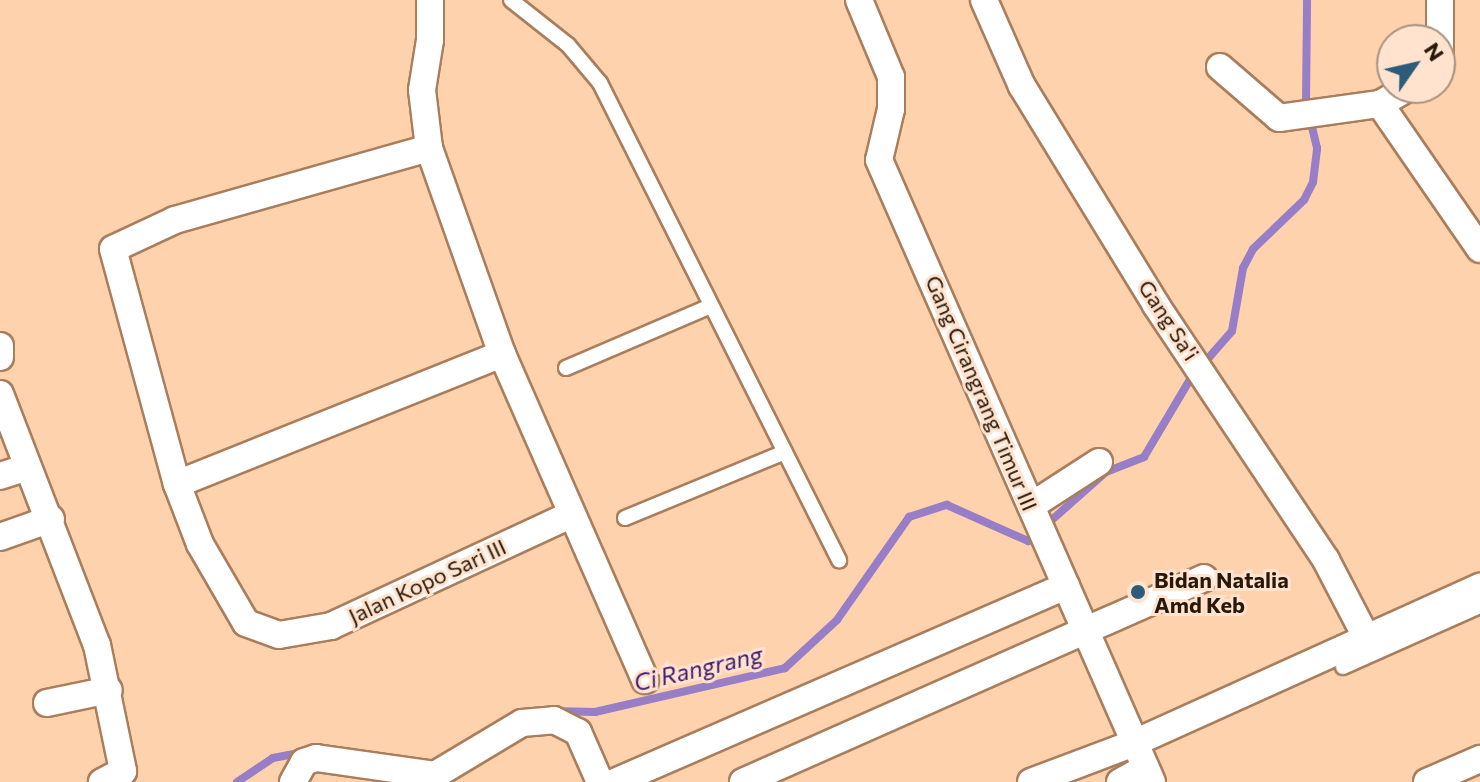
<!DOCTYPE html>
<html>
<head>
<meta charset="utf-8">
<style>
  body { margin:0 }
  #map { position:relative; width:1480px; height:782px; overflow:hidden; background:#ffd2ae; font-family:Commissioner,sans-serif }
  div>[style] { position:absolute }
  .stream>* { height:8px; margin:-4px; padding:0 4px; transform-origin:4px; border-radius:4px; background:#977ec6 }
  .roads { filter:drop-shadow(2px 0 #a87e5d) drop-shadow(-2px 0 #a87e5d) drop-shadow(0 2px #a87e5d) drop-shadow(0 -2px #a87e5d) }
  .service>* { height:14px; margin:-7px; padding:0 7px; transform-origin:7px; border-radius:7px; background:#fff }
  .minor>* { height:26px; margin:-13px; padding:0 13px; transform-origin:13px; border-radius:13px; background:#fff }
  .dots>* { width:22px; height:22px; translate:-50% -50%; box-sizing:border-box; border:4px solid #ffe3ce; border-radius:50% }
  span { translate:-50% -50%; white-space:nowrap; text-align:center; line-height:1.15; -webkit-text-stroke:6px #ffe3ce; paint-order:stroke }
  .street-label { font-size:22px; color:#28180a }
  .poi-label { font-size:22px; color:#28180a; font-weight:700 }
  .left { translate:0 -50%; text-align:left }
  .water-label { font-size:24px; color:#421b70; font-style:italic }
  .north { position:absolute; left:1376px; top:24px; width:80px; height:80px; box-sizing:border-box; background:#ffe3ce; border:2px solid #a99280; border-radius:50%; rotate:56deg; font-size:22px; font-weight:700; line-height:32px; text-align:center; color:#28180a }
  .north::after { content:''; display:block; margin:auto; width:28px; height:36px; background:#2d5c7b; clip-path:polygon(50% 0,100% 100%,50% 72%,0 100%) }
</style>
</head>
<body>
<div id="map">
  <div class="stream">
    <div style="left:553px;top:711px;width:42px;rotate:1.4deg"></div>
    <div style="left:595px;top:712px;width:195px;rotate:-13deg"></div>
    <div style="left:785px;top:668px;width:71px;rotate:-42.7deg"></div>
    <div style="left:837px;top:620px;width:126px;rotate:-55deg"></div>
    <div style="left:909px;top:517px;width:40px;rotate:-18deg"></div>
    <div style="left:947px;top:505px;width:89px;rotate:24deg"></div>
    <div style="left:1028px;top:541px;width:104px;rotate:-41.5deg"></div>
    <div style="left:1106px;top:472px;width:41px;rotate:-21.5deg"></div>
    <div style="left:1144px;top:457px;width:92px;rotate:-59.3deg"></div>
    <div style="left:1191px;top:378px;width:62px;rotate:-48.9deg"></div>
    <div style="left:1232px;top:331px;width:64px;rotate:-80.1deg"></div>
    <div style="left:1243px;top:268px;width:21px;rotate:-62deg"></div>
    <div style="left:1253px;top:249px;width:71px;rotate:-43.9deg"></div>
    <div style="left:1304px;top:200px;width:20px;rotate:-63deg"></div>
    <div style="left:1313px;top:182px;width:34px;rotate:-83deg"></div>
    <div style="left:1317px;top:148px;width:47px;rotate:-103.4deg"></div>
    <div style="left:1306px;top:102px;width:102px;rotate:-89.4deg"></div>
    <div style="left:237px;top:782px;width:43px;rotate:-33.7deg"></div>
    <div style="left:273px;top:758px;width:33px;rotate:-11deg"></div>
  </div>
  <div class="roads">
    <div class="service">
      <div style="left:511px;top:0;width:73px;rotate:38.3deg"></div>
      <div style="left:568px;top:45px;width:50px;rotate:49.9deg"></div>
      <div style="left:600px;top:83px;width:534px;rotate:63.39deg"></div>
      <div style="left:566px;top:368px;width:158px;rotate:-23.2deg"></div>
      <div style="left:625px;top:518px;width:173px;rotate:-22.4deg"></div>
      <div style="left:1343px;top:667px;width:150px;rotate:-24deg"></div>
    </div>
    <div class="minor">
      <div style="left:430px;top:0;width:40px;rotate:90deg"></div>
      <div style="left:430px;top:40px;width:51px;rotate:99.1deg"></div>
      <div style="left:422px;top:90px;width:58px;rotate:83.1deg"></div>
      <div style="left:429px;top:148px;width:219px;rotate:70.5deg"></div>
      <div style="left:502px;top:354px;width:356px;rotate:66.3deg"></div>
      <div style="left:859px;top:0;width:83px;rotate:67.4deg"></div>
      <div style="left:891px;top:77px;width:32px;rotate:90deg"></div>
      <div style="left:891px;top:109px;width:52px;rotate:103.2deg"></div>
      <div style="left:879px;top:160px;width:679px;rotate:66.3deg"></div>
      <div style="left:984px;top:0;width:94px;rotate:66.2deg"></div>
      <div style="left:1022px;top:86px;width:257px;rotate:58.5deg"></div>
      <div style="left:1156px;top:305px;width:306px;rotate:56.3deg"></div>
      <div style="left:1326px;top:560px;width:85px;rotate:62.5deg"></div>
      <div style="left:1440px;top:0;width:67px;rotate:90deg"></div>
      <div style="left:1220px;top:67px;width:78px;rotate:40.8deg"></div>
      <div style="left:1279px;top:118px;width:102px;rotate:-7.9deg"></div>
      <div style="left:1380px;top:104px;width:32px;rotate:-30deg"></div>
      <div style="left:1380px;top:104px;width:176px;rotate:55.4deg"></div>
      <div style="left:429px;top:148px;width:264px;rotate:164.2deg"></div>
      <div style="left:175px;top:220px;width:68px;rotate:154.9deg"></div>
      <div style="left:113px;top:249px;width:244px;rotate:74.8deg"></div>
      <div style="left:177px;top:484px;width:64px;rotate:69deg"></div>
      <div style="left:200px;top:544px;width:91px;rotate:59.8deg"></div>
      <div style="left:246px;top:623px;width:35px;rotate:20deg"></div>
      <div style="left:279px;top:635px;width:53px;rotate:-9.8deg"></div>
      <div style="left:331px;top:626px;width:264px;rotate:-24.9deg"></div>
      <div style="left:0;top:346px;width:11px;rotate:90deg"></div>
      <div style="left:0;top:394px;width:269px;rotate:68.9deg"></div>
      <div style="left:97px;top:645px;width:129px;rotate:78.3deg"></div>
      <div style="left:123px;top:771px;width:24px;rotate:152deg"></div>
      <div style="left:0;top:476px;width:28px;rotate:-18deg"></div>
      <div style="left:177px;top:484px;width:350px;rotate:-21.8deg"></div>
      <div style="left:1031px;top:506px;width:81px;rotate:-32.9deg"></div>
      <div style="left:0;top:537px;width:54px;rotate:-19.4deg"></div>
      <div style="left:47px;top:703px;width:63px;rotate:-11.8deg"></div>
      <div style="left:293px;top:782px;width:23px;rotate:-61deg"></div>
      <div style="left:304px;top:762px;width:13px;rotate:-18deg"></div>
      <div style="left:316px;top:758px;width:120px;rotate:8.1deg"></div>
      <div style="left:435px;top:775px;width:101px;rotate:-30.9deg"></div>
      <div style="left:522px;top:723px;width:32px;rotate:-5deg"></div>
      <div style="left:554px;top:720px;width:27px;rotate:27deg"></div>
      <div style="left:578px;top:732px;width:55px;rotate:66.3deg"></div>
      <div style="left:615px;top:782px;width:492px;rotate:-23.5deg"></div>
      <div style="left:743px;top:782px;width:504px;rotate:-23.87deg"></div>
      <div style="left:1031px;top:782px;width:110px;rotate:-20.7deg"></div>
      <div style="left:1134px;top:743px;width:380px;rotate:-24.3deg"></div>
      <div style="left:1120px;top:782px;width:29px;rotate:-29deg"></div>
      <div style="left:1427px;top:782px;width:58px;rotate:-23.5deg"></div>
    </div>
  </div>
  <div class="dots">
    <div style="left:1138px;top:592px;background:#2d5c7b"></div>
  </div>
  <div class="street-label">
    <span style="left:1169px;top:320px;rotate:57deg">Gang Sa'i</span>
    <span style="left:982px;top:393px;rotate:67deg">Gang Cirangrang Timur III</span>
    <span style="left:427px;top:581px;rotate:-25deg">Jalan Kopo Sari III</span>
  </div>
  <div class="poi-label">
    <span class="left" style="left:1154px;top:592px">Bidan Natalia<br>Amd Keb</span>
  </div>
  <div class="water-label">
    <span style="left:698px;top:668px;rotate:-13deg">Ci Rangrang</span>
  </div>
  <div class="north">N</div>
</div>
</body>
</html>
